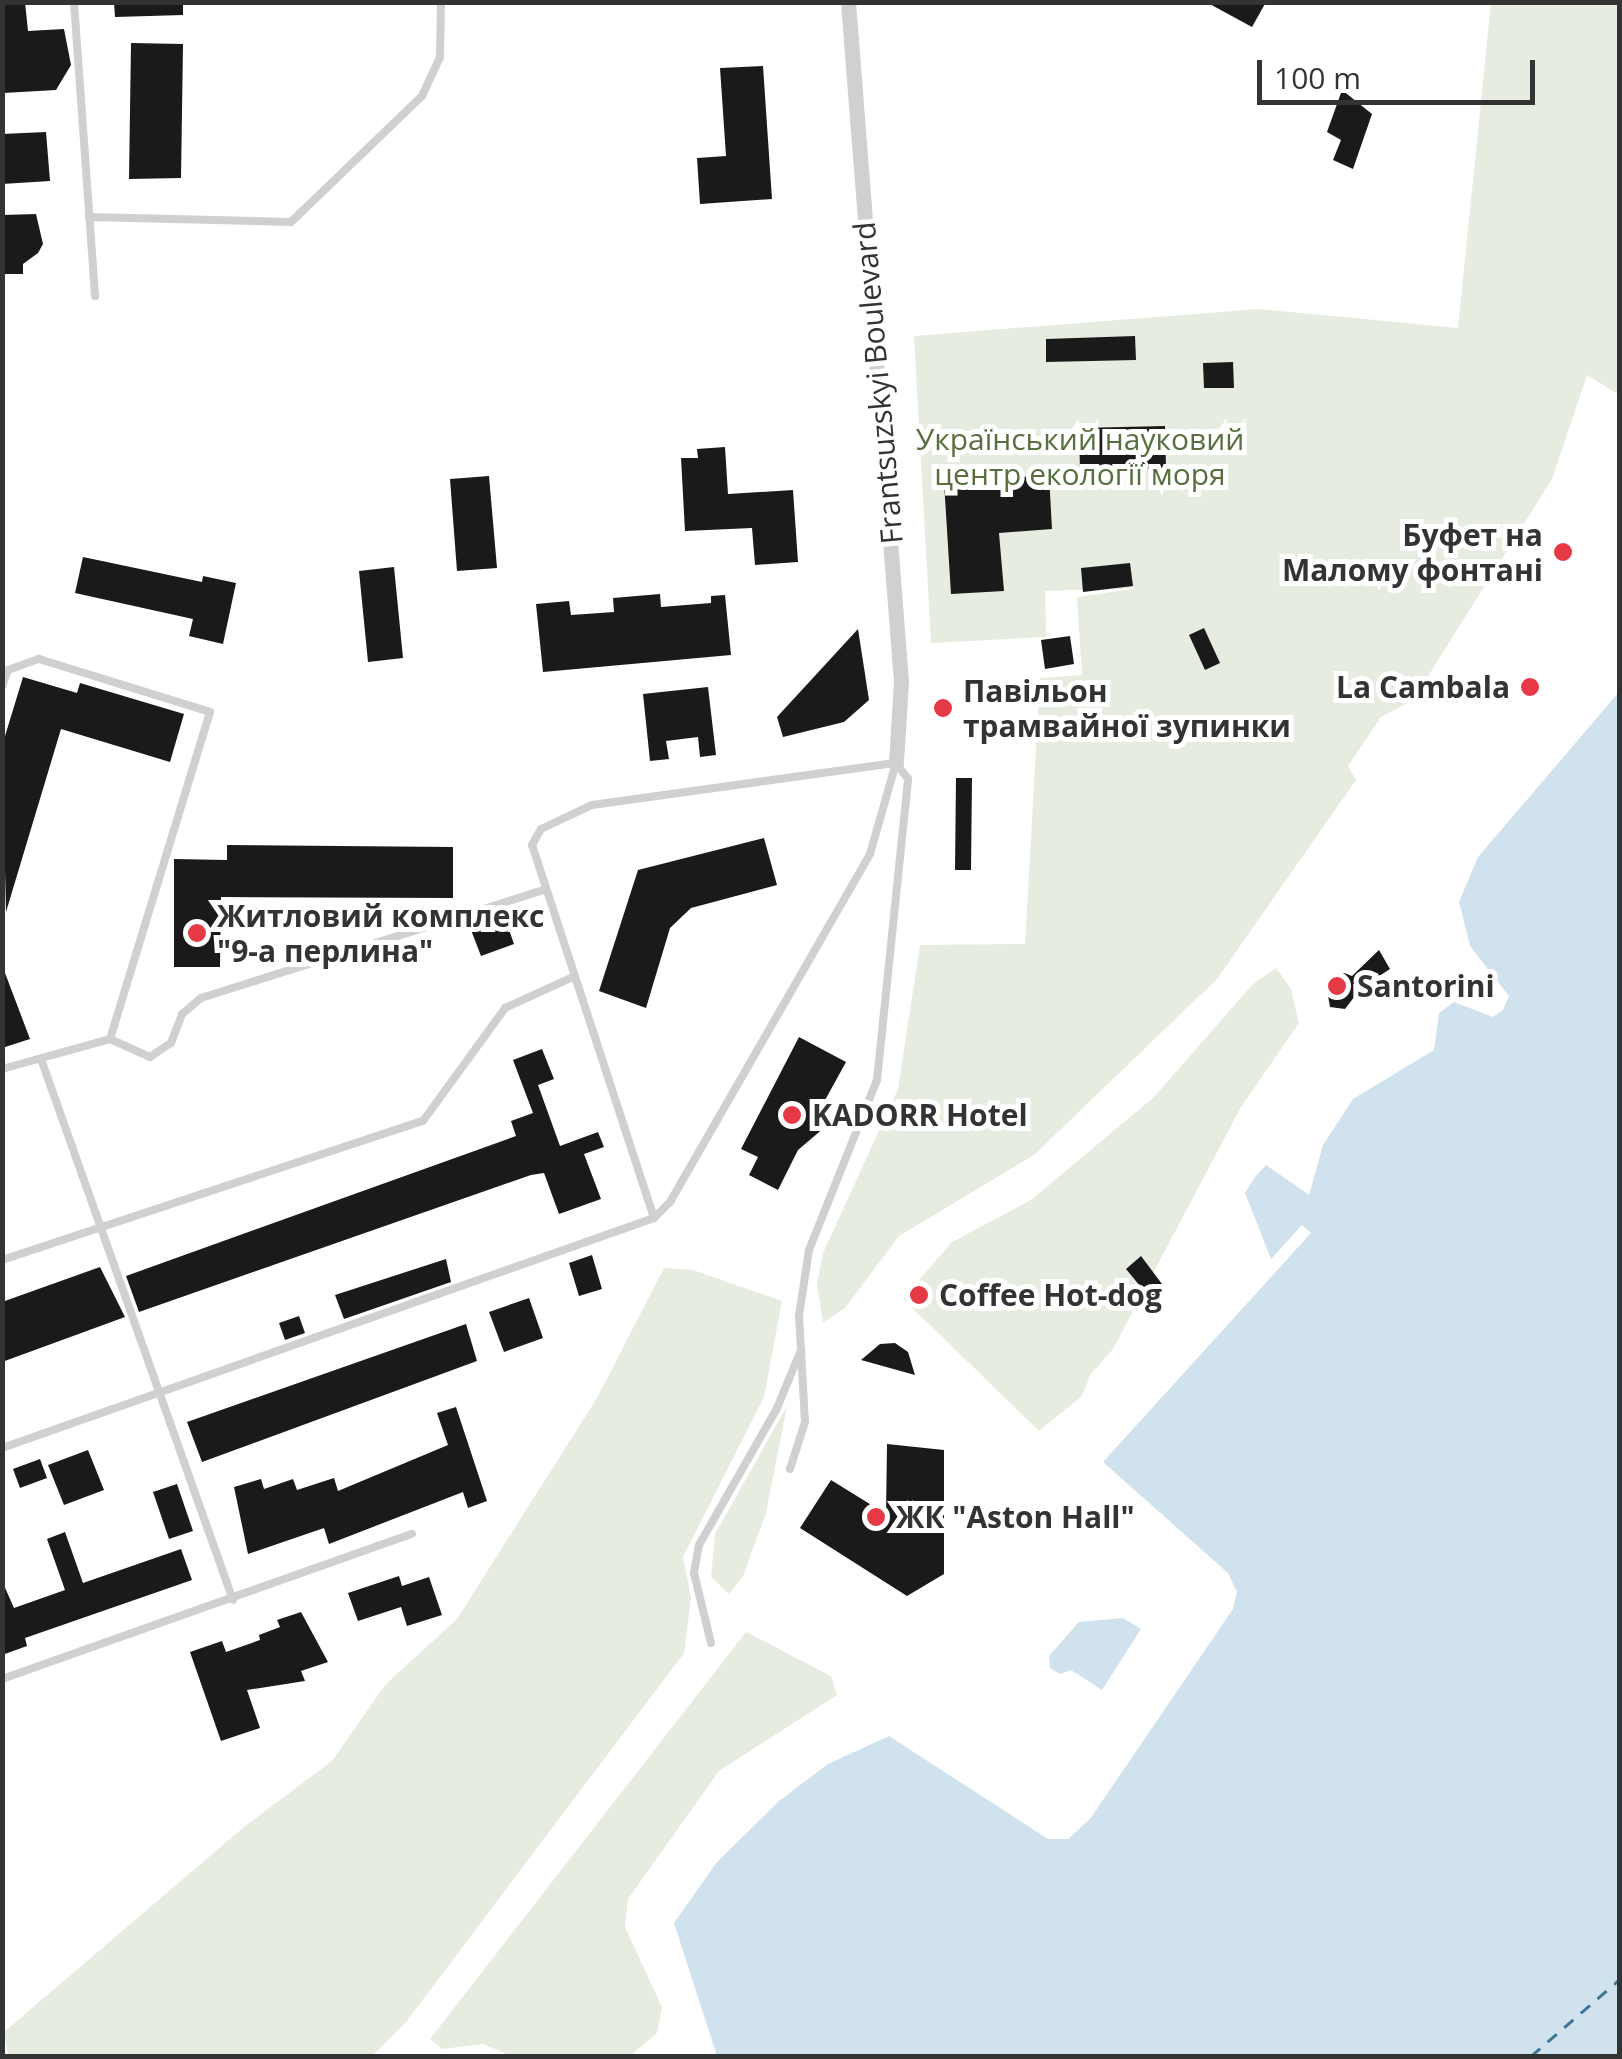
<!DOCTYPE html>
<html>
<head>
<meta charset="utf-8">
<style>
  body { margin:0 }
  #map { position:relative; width:1622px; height:2059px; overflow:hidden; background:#fff; font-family:"Open Sans",sans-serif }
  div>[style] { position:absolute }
  .green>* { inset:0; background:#e6ecdf }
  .water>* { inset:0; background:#cfe2ee }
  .ferry>* { height:2.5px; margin-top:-1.25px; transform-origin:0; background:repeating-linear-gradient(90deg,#3f7597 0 12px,transparent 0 22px) }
  .building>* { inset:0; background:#1a1a1a }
  .service>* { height:8px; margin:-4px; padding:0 4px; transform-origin:4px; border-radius:4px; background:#d0d0d0 }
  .minor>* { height:15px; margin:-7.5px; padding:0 7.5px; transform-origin:7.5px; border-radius:7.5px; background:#d0d0d0 }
  .dots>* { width:28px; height:28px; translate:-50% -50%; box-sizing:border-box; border:5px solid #fff; border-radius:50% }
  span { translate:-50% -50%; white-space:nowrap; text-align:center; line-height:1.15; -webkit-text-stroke:10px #fff; paint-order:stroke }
  .street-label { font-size:30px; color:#333 }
  .park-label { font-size:30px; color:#56703f }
  .poi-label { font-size:30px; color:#333; font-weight:700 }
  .right { translate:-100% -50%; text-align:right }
  .left { translate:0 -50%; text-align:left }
  .frame { position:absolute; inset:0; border:5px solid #333; pointer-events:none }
  .scale { position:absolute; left:1257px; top:60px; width:278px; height:45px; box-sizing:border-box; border:5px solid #333; border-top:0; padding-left:12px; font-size:30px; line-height:35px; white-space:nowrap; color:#333; -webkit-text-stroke:8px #fff; paint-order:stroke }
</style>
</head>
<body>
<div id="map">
  <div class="green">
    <div style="clip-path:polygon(1491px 3px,1619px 3px,1619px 395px,1587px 375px,1552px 479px,1413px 700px,1381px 717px,1348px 766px,1356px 780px,1217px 979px,1034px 1155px,899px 1236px,845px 1308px,823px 1323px,817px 1284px,823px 1253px,898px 1089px,920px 945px,1025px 944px,1040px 678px,1082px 675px,1077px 597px,1139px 588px,1045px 591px,1046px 637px,931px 643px,914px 336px,1259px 309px,1458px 328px)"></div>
    <div style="clip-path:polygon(1276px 968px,1291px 989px,1299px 1023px,1241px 1107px,1113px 1349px,1090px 1375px,1082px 1396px,1039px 1431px,903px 1299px,952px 1242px,1031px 1200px,1154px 1097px,1253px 984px)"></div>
    <div style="clip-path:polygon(664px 1268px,693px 1270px,782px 1301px,764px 1397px,683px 1557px,691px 1598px,684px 1653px,406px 2022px,372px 2056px,8px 2056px,4px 2032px,244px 1827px,332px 1761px,385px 1685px,457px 1619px,597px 1398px)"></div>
    <div style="clip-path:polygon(787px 1406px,766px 1513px,743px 1576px,729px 1594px,711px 1577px,715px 1534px)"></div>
    <div style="clip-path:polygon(746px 1632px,831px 1676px,837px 1695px,719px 1771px,628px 1899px,625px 1927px,662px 2007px,657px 2033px,630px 2056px,511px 2056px,483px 2044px,442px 2049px,430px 2039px)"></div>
  </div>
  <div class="water">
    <div style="clip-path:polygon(1619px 692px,1619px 2056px,717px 2056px,674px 1923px,717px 1862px,779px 1801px,828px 1764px,889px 1736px,1048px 1839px,1068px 1839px,1090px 1819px,1233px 1609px,1237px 1592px,1228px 1573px,1103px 1462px,1311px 1233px,1302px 1225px,1271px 1259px,1245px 1193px,1255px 1177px,1266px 1165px,1309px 1195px,1323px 1145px,1353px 1099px,1434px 1050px,1439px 1013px,1454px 1002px,1493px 1017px,1503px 1010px,1509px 996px,1470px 946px,1459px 902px,1478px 857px)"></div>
    <div style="clip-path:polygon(1123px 1618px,1141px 1629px,1102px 1690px,1071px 1670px,1060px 1674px,1050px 1668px,1049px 1656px,1079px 1622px)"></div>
  </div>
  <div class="ferry">
    <div style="left:1531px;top:2056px;width:118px;rotate:-40.9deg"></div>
  </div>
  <div class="building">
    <div style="clip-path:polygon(2px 2px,25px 2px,28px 31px,64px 29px,71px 65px,56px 90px,3px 93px)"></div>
    <div style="clip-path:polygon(114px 2px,183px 2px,183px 15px,115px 17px)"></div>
    <div style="clip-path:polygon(1206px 2px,1266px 2px,1252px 27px)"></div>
    <div style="clip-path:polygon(131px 43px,183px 44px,181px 178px,129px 179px)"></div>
    <div style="clip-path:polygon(763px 66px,772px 199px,700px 204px,697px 158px,726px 156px,720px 68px)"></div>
    <div style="clip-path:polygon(1342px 90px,1372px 114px,1353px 169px,1333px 160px,1341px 140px,1327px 132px)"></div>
    <div style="clip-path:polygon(46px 132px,50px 181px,2px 184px,2px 134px)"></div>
    <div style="clip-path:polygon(36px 214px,43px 244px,38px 253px,23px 264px,23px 274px,2px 274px,2px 215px)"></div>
    <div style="clip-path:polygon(1135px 336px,1136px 360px,1046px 362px,1046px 339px)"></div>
    <div style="clip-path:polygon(1233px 362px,1234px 388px,1204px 388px,1203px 363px)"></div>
    <div style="clip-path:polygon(1165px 426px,1166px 468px,1080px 471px,1079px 428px)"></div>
    <div style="clip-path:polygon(725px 447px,728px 494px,793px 490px,798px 562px,755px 565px,752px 528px,685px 531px,681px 458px,698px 458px,697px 449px)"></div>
    <div style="clip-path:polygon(1049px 475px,1052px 529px,999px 533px,1004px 591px,951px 594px,944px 482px)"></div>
    <div style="clip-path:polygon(489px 476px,497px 568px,457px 571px,450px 479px)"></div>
    <div style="clip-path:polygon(83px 557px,202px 582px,203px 576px,236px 583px,223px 644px,189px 636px,193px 619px,75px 593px)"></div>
    <div style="clip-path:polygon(1130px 563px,1133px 586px,1083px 592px,1081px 568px)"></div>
    <div style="clip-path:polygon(394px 567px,403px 658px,368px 662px,359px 571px)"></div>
    <div style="clip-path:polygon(660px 594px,661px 607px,711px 603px,711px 596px,725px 595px,731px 655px,543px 672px,536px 604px,569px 601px,571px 615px,614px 612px,613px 598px)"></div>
    <div style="clip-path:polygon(1204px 628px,1220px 663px,1205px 670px,1189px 635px)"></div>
    <div style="clip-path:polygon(858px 629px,869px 700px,844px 722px,783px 737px,777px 717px)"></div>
    <div style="clip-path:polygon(1070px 636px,1074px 664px,1045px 669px,1041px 640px)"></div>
    <div style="clip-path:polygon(23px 677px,77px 693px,80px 683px,184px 714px,170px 762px,61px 729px,6px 912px,2px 746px)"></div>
    <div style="clip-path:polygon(708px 687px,716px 755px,700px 757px,698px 737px,666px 741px,669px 759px,650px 761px,643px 694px)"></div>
    <div style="clip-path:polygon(956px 778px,972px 778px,971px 870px,955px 870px)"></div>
    <div style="clip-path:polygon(764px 838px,777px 885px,691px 908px,670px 928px,646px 1008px,599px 991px,638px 870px)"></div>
    <div style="clip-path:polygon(227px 845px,453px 847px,453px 898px,221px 897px,220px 967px,174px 967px,174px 859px,227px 860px)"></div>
    <div style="clip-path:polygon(505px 918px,514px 944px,481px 956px,471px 930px)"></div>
    <div style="clip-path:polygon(1379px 950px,1390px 969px,1361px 988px,1345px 1009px,1330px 1007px,1326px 984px,1344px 973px,1352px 976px)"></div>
    <div style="clip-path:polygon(2px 965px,30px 1039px,2px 1048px)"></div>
    <div style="clip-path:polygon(799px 1037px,846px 1062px,824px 1102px,825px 1127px,798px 1150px,778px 1190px,749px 1175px,758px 1157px,741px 1149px)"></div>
    <div style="clip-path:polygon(542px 1049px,554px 1079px,538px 1085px,560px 1146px,598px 1132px,604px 1147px,584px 1154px,601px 1199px,559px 1214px,544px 1173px,531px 1175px,139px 1312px,126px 1276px,516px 1136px,511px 1121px,533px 1113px,513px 1060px)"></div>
    <div style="clip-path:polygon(592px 1255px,602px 1289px,579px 1296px,569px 1263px)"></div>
    <div style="clip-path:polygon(1141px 1256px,1162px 1284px,1154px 1303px,1126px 1269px)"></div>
    <div style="clip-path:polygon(446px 1259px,451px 1282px,344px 1319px,335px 1295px)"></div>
    <div style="clip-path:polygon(100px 1267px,125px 1317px,2px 1362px,2px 1302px)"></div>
    <div style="clip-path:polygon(529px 1298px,543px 1338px,504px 1352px,489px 1312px)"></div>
    <div style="clip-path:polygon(299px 1316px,305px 1333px,285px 1340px,279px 1323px)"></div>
    <div style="clip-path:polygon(466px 1324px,477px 1361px,202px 1462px,187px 1422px)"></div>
    <div style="clip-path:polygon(895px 1343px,908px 1352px,915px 1375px,861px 1360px,880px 1344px)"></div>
    <div style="clip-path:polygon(456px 1407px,487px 1501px,468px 1508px,463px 1492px,329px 1544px,324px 1528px,248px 1554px,234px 1487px,261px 1479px,264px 1489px,293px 1479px,297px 1490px,334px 1478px,338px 1491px,448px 1445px,437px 1413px)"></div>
    <div style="clip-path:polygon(887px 1444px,944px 1450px,944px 1574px,907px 1596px,800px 1528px,831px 1480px,886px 1514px)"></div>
    <div style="clip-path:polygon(88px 1450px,104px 1490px,64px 1505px,48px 1465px)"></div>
    <div style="clip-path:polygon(40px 1459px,47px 1478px,20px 1488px,13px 1469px)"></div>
    <div style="clip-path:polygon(177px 1484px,193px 1531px,169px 1539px,153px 1492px)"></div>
    <div style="clip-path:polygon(65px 1532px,83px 1583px,181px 1549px,192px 1580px,25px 1638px,27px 1646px,2px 1655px,2px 1581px,14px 1608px,65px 1590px,47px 1539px)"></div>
    <div style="clip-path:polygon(399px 1576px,402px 1586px,429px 1577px,442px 1615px,407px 1626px,401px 1607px,358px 1621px,348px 1593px)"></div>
    <div style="clip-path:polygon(301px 1612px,328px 1662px,301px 1671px,305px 1681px,247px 1690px,260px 1728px,221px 1741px,190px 1652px,222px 1641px,226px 1652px,260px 1640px,259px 1635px,280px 1627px,277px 1620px)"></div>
  </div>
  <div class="service">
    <div style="left:74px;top:2px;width:295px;rotate:85.9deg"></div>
    <div style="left:89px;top:217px;width:202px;rotate:1.4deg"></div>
    <div style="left:291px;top:222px;width:182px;rotate:-43.9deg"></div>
    <div style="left:422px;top:96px;width:43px;rotate:-65.2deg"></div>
    <div style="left:440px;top:57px;width:55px;rotate:-89deg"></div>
    <div style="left:2px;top:687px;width:18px;rotate:-71deg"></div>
    <div style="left:8px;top:670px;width:33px;rotate:-20deg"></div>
    <div style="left:39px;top:659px;width:179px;rotate:17.2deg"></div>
    <div style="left:210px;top:712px;width:342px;rotate:107deg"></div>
    <div style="left:110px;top:1039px;width:44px;rotate:24.2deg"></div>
    <div style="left:150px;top:1057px;width:25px;rotate:-34deg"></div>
    <div style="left:171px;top:1043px;width:31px;rotate:-69deg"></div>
    <div style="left:182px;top:1014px;width:25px;rotate:-40deg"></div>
    <div style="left:201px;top:998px;width:362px;rotate:-17.5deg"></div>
    <div style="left:41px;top:1059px;width:574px;rotate:70.46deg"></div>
    <div style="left:2px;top:1069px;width:112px;rotate:-15.5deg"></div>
    <div style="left:654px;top:1218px;width:392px;rotate:-108.1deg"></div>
    <div style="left:532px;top:845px;width:18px;rotate:-61deg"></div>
    <div style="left:541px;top:829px;width:56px;rotate:-25.2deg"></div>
    <div style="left:592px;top:805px;width:307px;rotate:-7.9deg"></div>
    <div style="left:2px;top:1260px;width:443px;rotate:-18.3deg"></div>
    <div style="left:423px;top:1121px;width:140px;rotate:-54deg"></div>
    <div style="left:505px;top:1008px;width:75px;rotate:-24.5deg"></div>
    <div style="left:2px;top:1448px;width:691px;rotate:-19.43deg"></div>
    <div style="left:654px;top:1218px;width:23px;rotate:-45deg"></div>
    <div style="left:670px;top:1202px;width:401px;rotate:-60.1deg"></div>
    <div style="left:870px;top:854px;width:95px;rotate:-74.1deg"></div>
    <div style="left:790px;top:1469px;width:49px;rotate:-72.3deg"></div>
    <div style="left:805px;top:1422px;width:106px;rotate:-93.2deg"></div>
    <div style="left:799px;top:1316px;width:67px;rotate:-81.4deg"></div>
    <div style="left:809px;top:1250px;width:183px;rotate:-68.2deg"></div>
    <div style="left:877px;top:1080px;width:303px;rotate:-84.1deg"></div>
    <div style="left:908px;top:779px;width:20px;rotate:-127deg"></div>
    <div style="left:711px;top:1643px;width:72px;rotate:-103.7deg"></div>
    <div style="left:694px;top:1573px;width:28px;rotate:-80deg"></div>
    <div style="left:699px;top:1545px;width:158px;rotate:-60.3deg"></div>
    <div style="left:777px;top:1408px;width:63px;rotate:-67.5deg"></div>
    <div style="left:2px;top:1679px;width:435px;rotate:-19.5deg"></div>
  </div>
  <div class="minor">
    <div style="left:848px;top:2px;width:681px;rotate:85.54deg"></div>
    <div style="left:901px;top:681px;width:82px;rotate:93.5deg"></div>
  </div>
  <div class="dots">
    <div style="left:1563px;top:552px;background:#e63946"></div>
    <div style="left:1530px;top:687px;background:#e63946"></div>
    <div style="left:943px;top:708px;background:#e63946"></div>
    <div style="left:197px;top:933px;background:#e63946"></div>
    <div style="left:1337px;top:986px;background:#e63946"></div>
    <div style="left:792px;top:1115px;background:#e63946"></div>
    <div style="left:919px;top:1295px;background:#e63946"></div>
    <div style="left:876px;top:1517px;background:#e63946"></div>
  </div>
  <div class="street-label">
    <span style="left:878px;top:383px;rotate:-95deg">Frantsuzskyi Boulevard</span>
  </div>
  <div class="park-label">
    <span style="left:1080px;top:456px">Український науковий<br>центр екології моря</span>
  </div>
  <div class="poi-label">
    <span class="right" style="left:1543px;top:552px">Буфет на<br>Малому фонтані</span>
    <span class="right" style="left:1510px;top:687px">La Cambala</span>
    <span class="left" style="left:963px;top:708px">Павільон<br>трамвайної зупинки</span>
    <span class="left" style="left:217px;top:933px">Житловий комплекс<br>"9-а перлина"</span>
    <span class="left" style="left:1357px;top:986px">Santorini</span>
    <span class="left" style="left:812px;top:1115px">KADORR Hotel</span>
    <span class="left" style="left:939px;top:1295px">Coffee Hot-dog</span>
    <span class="left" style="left:896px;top:1517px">ЖК "Aston Hall"</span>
  </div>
  <div class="frame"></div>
  <div class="scale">100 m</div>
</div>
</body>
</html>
